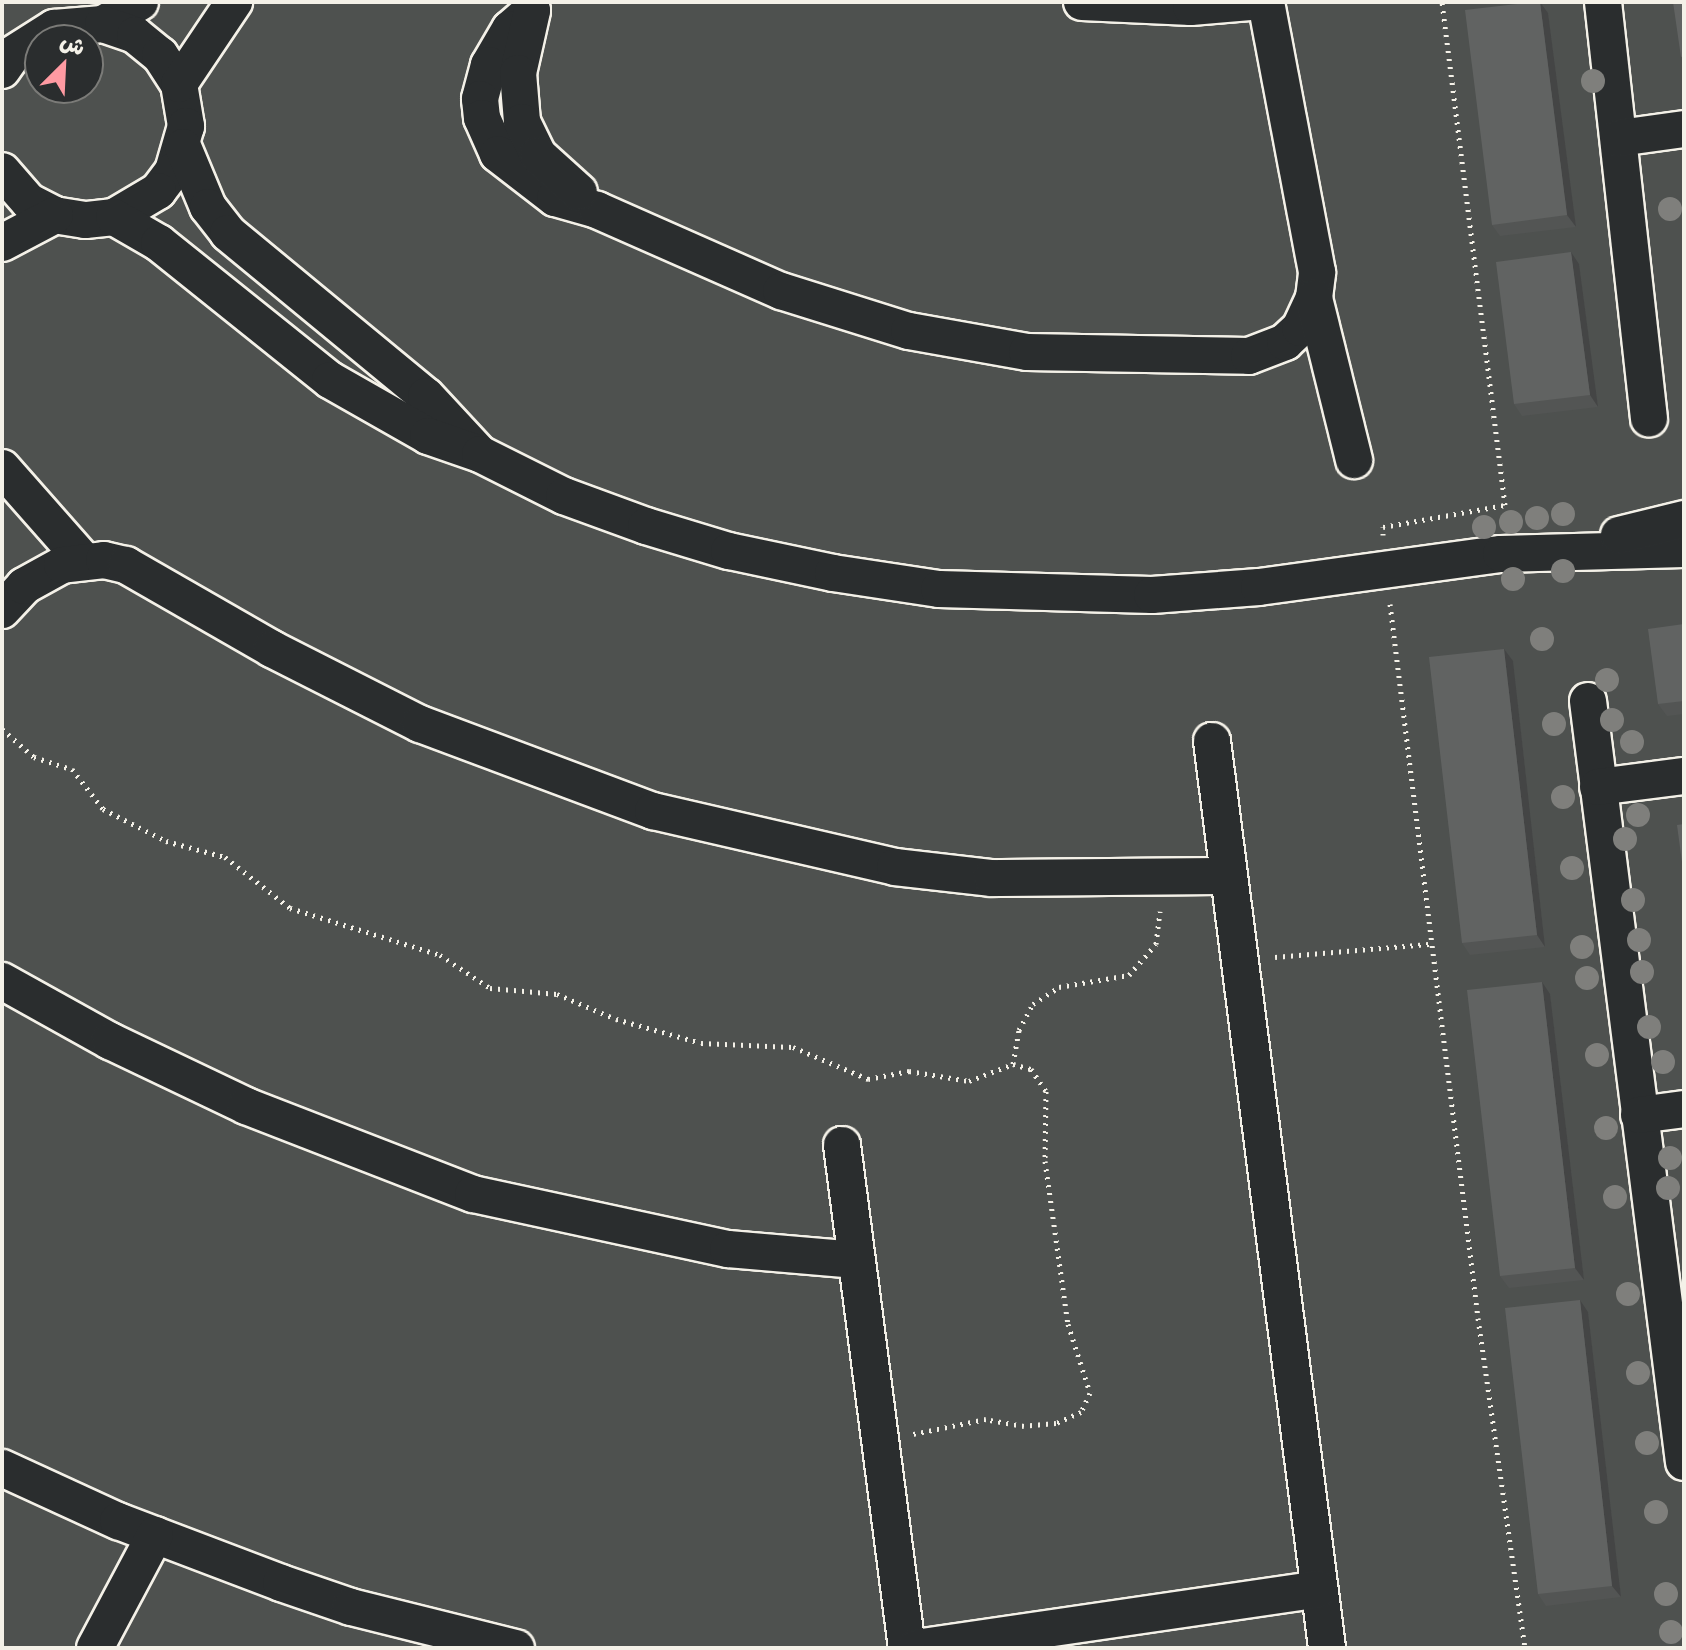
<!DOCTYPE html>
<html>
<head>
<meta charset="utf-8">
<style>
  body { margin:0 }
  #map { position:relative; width:1686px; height:1650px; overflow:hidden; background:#363939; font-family:"Patrick Hand","Playpen Sans Arabic",sans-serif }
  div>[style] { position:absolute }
  .green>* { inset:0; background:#4e514f }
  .path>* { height:5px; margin-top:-2.5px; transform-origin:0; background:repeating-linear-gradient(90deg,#f4f1e8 0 2px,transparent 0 8px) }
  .roads { filter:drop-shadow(2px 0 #f4f1e8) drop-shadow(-2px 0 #f4f1e8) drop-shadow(0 2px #f4f1e8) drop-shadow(0 -2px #f4f1e8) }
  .minor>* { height:36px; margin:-18px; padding:0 18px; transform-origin:18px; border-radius:18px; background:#2a2d2e }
  .trees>* { width:24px; height:24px; margin:-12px; border-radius:50%; background:#7f7f7c }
  .wall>* { inset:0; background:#535554 }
  .shaded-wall>* { inset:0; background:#444545 }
  .building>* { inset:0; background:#616362 }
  span { translate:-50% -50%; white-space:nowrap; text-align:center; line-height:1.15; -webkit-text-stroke:8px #2a2d2e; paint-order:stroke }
  .frame { position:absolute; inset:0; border:4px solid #f4f1e8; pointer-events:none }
  .north { position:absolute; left:24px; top:24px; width:80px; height:80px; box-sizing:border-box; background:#2a2d2e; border:2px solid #7b7b78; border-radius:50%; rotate:24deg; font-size:22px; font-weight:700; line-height:32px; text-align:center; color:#f4f1e8 }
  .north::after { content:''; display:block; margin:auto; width:28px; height:36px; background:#ff9aa2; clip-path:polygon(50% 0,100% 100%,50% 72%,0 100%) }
</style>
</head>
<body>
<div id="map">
  <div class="green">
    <div style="clip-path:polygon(evenodd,2px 2px,1684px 2px,1684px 1648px,2px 1648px,2px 2px,40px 40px,88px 40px,88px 88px,40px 88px,40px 40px)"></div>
  </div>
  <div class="path">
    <div style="left:1383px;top:535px;width:8px;rotate:-90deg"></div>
    <div style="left:1383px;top:527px;width:124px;rotate:-10.2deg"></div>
    <div style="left:1505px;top:505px;width:507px;rotate:-97.14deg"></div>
    <div style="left:1390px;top:604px;width:719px;rotate:82.97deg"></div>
    <div style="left:1478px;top:1318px;width:333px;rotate:81.9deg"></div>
    <div style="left:2px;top:729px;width:43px;rotate:41.2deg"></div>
    <div style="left:34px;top:757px;width:40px;rotate:18deg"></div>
    <div style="left:72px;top:769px;width:51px;rotate:52.2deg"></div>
    <div style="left:103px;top:809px;width:71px;rotate:26.9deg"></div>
    <div style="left:166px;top:841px;width:61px;rotate:15.2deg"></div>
    <div style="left:225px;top:857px;width:83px;rotate:38.1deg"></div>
    <div style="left:290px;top:908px;width:157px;rotate:17.4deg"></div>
    <div style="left:440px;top:955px;width:60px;rotate:33.4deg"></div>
    <div style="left:490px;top:988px;width:67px;rotate:5.1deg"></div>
    <div style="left:557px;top:994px;width:64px;rotate:23deg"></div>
    <div style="left:616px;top:1019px;width:88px;rotate:15.8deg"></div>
    <div style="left:701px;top:1043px;width:92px;rotate:2.5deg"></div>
    <div style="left:793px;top:1047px;width:82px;rotate:23.1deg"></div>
    <div style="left:868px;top:1079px;width:42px;rotate:-11deg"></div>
    <div style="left:909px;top:1071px;width:61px;rotate:9.5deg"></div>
    <div style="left:969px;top:1081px;width:47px;rotate:-21.1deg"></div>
    <div style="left:1013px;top:1064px;width:19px;rotate:16deg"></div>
    <div style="left:1031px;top:1069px;width:27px;rotate:56deg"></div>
    <div style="left:1046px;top:1091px;width:70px;rotate:90.8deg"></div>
    <div style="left:1045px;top:1161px;width:165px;rotate:82deg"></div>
    <div style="left:1068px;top:1324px;width:72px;rotate:72.3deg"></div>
    <div style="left:1090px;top:1393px;width:21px;rotate:115deg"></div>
    <div style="left:1081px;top:1412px;width:27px;rotate:156deg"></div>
    <div style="left:1056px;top:1423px;width:32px;rotate:175deg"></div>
    <div style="left:1024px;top:1426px;width:39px;rotate:-170deg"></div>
    <div style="left:986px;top:1419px;width:75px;rotate:168.4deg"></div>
    <div style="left:1275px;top:957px;width:157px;rotate:-4.8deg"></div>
    <div style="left:1013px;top:1064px;width:35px;rotate:-80deg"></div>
    <div style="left:1019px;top:1030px;width:30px;rotate:-62deg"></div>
    <div style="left:1033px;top:1004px;width:31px;rotate:-33deg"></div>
    <div style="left:1059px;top:987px;width:71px;rotate:-9.7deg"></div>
    <div style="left:1129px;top:975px;width:41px;rotate:-48.9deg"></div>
    <div style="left:1156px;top:944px;width:33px;rotate:-83deg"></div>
  </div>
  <div class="roads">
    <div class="minor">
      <div style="left:1082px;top:2px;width:109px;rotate:2.6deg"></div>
      <div style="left:1191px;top:7px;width:59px;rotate:-4.8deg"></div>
      <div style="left:1603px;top:2px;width:419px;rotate:83.7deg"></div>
      <div style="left:532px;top:10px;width:29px;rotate:139deg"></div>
      <div style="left:510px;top:29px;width:42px;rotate:120.3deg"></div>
      <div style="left:489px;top:65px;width:35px;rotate:105deg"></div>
      <div style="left:480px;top:99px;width:19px;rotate:84deg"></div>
      <div style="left:482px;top:118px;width:39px;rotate:66deg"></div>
      <div style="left:498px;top:154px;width:72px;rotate:37.7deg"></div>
      <div style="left:555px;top:198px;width:44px;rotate:15.9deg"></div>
      <div style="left:597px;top:210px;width:201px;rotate:23.8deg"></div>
      <div style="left:781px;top:291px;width:134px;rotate:17.4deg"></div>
      <div style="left:909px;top:331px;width:120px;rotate:10.1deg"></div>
      <div style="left:1027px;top:352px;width:222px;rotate:1deg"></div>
      <div style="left:1249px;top:356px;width:39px;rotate:-21deg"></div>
      <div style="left:1285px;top:342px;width:21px;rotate:-43deg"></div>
      <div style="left:1300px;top:328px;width:33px;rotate:-65deg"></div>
      <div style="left:1314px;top:298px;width:26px;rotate:-83deg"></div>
      <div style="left:1317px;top:272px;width:275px;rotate:-100.7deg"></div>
      <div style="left:532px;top:11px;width:64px;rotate:102.7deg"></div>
      <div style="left:518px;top:73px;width:49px;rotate:85.3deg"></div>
      <div style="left:522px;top:122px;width:37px;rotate:64deg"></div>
      <div style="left:538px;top:155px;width:55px;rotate:42.1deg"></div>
      <div style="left:103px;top:24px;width:43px;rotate:-30.7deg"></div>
      <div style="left:2px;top:70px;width:19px;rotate:-55deg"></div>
      <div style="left:13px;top:54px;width:49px;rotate:-32.4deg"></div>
      <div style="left:54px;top:28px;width:49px;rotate:-4.7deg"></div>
      <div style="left:103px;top:24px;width:34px;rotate:19deg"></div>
      <div style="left:135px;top:35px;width:32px;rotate:39deg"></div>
      <div style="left:160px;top:55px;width:35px;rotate:57deg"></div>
      <div style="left:179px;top:84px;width:43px;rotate:80.5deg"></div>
      <div style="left:186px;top:126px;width:47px;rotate:106.1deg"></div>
      <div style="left:173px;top:171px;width:25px;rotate:127deg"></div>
      <div style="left:158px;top:191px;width:51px;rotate:149.4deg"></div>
      <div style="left:114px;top:217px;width:29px;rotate:174deg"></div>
      <div style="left:85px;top:220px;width:30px;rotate:-171deg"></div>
      <div style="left:55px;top:215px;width:29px;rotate:-153deg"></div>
      <div style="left:29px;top:202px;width:41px;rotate:-131.1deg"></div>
      <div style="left:179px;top:84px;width:99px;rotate:-56.1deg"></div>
      <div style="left:1619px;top:138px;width:66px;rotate:-7.9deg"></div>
      <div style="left:183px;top:147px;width:65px;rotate:67.4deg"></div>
      <div style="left:208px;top:207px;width:33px;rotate:52deg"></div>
      <div style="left:228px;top:233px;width:256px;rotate:39.5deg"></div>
      <div style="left:426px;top:396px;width:78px;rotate:47.1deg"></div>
      <div style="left:114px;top:217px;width:52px;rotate:30deg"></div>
      <div style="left:159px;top:243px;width:219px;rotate:38.7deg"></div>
      <div style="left:330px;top:380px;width:113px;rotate:29.7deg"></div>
      <div style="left:428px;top:436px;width:55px;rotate:19.1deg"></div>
      <div style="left:480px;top:454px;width:94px;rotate:26.6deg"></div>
      <div style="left:564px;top:496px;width:87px;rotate:20.1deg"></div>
      <div style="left:646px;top:526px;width:87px;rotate:16.8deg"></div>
      <div style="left:729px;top:551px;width:106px;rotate:11.9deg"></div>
      <div style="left:833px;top:573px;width:107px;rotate:8.6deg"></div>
      <div style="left:939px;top:589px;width:213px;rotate:1.6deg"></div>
      <div style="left:1152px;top:595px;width:107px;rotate:-4.3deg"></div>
      <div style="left:1259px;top:587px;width:244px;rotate:-7.8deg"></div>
      <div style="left:1501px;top:554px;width:183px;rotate:-1.6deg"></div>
      <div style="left:2px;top:243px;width:60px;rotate:-27.8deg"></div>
      <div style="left:1314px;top:298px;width:167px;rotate:76.1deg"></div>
      <div style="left:2px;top:468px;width:123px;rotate:48.6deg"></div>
      <div style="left:1619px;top:535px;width:67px;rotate:-13.8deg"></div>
      <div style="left:2px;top:610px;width:33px;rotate:-47deg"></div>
      <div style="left:24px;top:586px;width:43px;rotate:-28.9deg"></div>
      <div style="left:62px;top:565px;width:42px;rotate:-6.8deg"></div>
      <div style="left:104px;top:560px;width:23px;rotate:13deg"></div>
      <div style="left:126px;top:565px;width:168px;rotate:29.9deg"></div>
      <div style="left:272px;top:649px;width:166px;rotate:26.9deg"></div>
      <div style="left:420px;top:724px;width:249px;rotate:20.5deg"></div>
      <div style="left:653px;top:811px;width:248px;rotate:13deg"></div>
      <div style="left:895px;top:867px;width:98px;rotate:6.5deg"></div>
      <div style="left:992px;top:878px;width:235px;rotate:-0.5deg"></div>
      <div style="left:1588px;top:701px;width:767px;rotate:82.81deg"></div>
      <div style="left:1212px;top:741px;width:914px;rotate:82.77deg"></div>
      <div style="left:1598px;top:787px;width:87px;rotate:-7.3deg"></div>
      <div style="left:2px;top:981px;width:124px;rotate:29.1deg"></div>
      <div style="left:110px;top:1041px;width:151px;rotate:25.5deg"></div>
      <div style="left:246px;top:1106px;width:243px;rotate:21.2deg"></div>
      <div style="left:473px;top:1194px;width:261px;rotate:12.2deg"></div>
      <div style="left:728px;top:1249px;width:129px;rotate:4.9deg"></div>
      <div style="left:1639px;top:1115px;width:45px;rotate:-7.6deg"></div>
      <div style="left:842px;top:1145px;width:507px;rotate:82.64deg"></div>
      <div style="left:2px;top:1468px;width:128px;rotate:24.6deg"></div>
      <div style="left:118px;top:1521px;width:174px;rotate:20.8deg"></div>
      <div style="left:281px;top:1583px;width:74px;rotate:18.9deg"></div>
      <div style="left:351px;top:1607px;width:170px;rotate:14deg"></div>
      <div style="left:95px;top:1648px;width:128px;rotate:-62deg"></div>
      <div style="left:916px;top:1648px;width:407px;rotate:-8.3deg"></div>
    </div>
  </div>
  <div class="trees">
    <div style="left:1593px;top:81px"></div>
    <div style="left:1670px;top:209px"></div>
    <div style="left:1563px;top:514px"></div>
    <div style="left:1537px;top:518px"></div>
    <div style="left:1511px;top:522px"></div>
    <div style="left:1484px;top:527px"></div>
    <div style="left:1563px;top:571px"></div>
    <div style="left:1513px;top:579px"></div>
    <div style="left:1542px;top:639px"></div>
    <div style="left:1607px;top:680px"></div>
    <div style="left:1612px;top:720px"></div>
    <div style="left:1554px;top:724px"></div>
    <div style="left:1632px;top:742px"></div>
    <div style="left:1563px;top:797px"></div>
    <div style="left:1638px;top:815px"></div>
    <div style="left:1625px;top:839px"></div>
    <div style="left:1572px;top:868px"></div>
    <div style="left:1633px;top:900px"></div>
    <div style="left:1639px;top:940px"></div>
    <div style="left:1582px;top:947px"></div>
    <div style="left:1642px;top:972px"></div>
    <div style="left:1587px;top:978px"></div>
    <div style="left:1649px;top:1027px"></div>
    <div style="left:1597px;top:1055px"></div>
    <div style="left:1663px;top:1062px"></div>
    <div style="left:1606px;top:1128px"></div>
    <div style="left:1670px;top:1158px"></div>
    <div style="left:1668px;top:1188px"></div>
    <div style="left:1615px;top:1197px"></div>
    <div style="left:1628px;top:1294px"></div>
    <div style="left:1638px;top:1373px"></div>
    <div style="left:1647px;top:1443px"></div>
    <div style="left:1656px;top:1512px"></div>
    <div style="left:1666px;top:1594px"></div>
    <div style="left:1671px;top:1632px"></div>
  </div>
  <div class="wall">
    <div style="clip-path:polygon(1540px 2px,1548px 13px,1576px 227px,1500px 236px,1492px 225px)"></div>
    <div style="clip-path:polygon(1571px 252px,1579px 264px,1598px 407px,1522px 416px,1514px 404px)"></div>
    <div style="clip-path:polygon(1684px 624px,1684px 714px,1667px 716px,1658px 704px)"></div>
    <div style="clip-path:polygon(1513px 661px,1545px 947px,1470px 955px,1462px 943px)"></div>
    <div style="clip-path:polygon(1550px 994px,1584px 1280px,1509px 1288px,1500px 1276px)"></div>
    <div style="clip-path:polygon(1580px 1300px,1588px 1312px,1621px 1597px,1546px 1606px,1538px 1594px)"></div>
  </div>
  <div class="shaded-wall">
    <div style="clip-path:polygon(1540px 2px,1548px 13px,1576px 227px,1567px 215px)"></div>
    <div style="clip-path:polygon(1571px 252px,1579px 264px,1598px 407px,1590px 395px)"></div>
    <div style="clip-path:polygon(1504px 649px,1513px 661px,1545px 947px,1537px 935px)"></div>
    <div style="clip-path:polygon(1542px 982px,1550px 994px,1584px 1280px,1575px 1268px)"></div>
    <div style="clip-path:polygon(1580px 1300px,1588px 1312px,1621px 1597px,1612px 1586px)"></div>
  </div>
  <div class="building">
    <div style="clip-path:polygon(1534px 2px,1540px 2px,1567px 215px,1492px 225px,1465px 10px)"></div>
    <div style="clip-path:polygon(1673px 2px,1684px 2px,1684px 56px,1681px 57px)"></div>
    <div style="clip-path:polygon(1571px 252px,1590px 395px,1514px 404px,1496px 262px)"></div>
    <div style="clip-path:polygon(1684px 624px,1684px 701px,1658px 704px,1648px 629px)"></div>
    <div style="clip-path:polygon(1504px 649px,1537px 935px,1462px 943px,1429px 657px)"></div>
    <div style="clip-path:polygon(1684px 824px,1684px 877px,1677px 825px)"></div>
    <div style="clip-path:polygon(1542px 982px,1575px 1268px,1500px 1276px,1467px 990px)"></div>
    <div style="clip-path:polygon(1580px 1300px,1612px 1586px,1538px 1594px,1505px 1308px)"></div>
  </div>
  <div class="frame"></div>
  <div class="north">ش</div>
</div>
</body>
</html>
